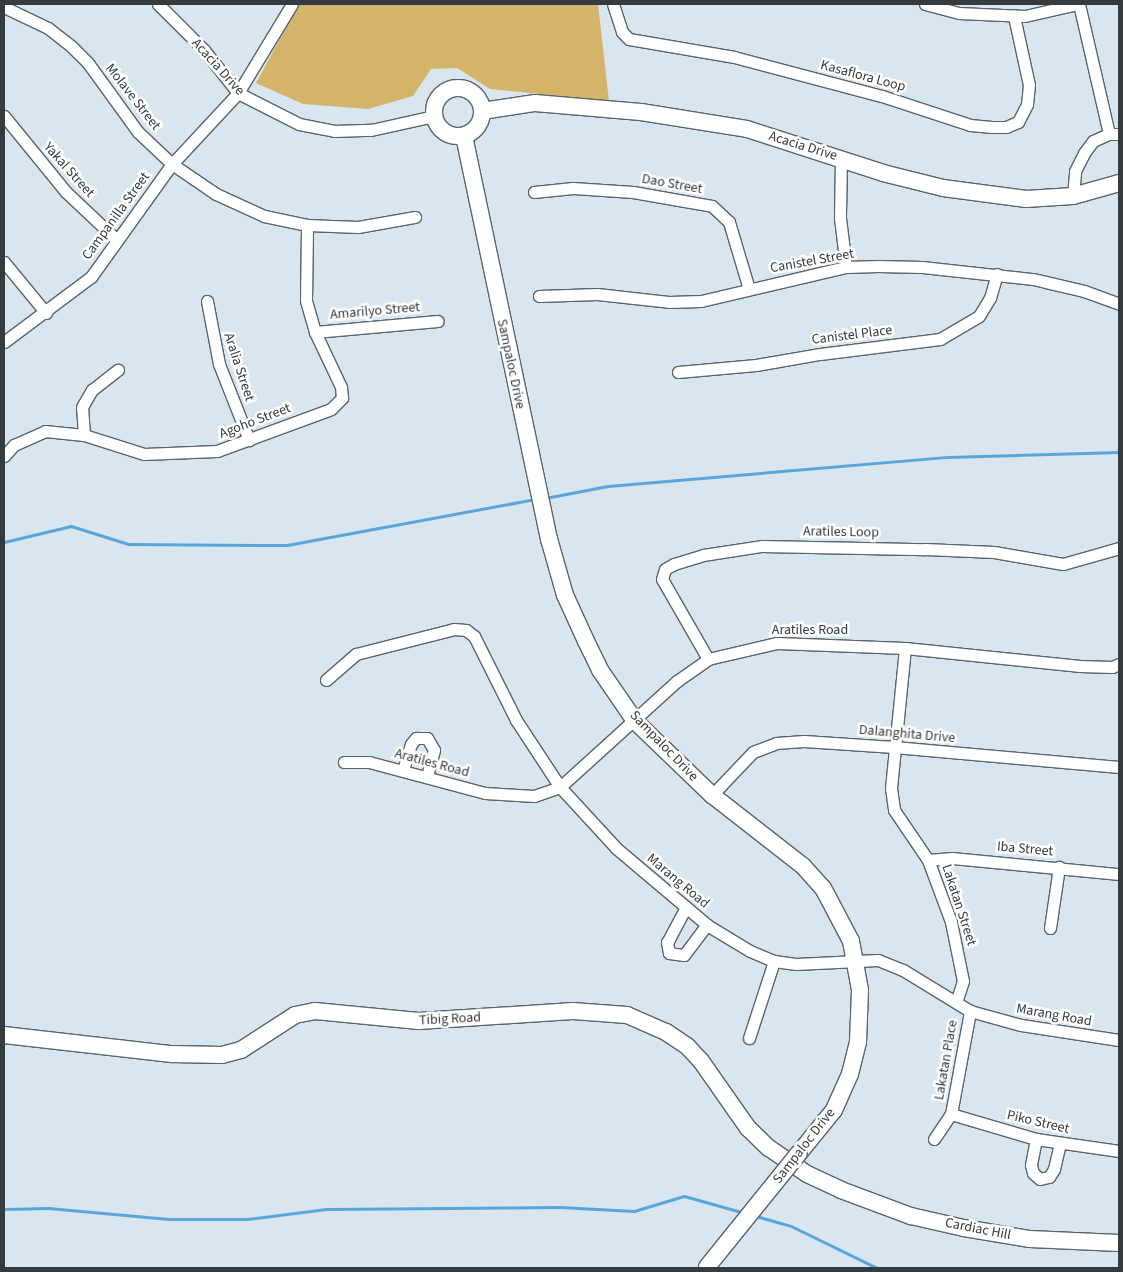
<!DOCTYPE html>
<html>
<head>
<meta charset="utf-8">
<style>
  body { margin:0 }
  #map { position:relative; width:1123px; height:1272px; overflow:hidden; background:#d9e6f0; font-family:"Source Sans 3",sans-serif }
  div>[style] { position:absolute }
  .green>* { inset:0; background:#d3b469 }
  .stream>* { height:3px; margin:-1.5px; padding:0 1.5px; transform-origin:1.5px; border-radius:1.5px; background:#59a6db }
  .roads { filter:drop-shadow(1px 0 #59646d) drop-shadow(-1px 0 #59646d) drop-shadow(0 1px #59646d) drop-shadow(0 -1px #59646d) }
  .street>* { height:11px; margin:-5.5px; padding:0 5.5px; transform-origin:5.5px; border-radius:5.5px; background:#fff }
  .secondary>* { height:16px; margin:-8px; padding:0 8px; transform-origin:8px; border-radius:8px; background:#fff }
  .secondary>.ring { margin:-8px; padding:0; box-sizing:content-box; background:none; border:16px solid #fff; border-radius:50% }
  .bridges { filter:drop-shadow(1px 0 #59646d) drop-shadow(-1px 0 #59646d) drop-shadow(0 1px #59646d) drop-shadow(0 -1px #59646d) }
  .secondary-bridge>* { height:16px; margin:-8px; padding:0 8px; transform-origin:8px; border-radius:8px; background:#fff }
  span { translate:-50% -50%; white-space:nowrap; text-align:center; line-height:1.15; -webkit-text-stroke:5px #fff; paint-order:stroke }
  .street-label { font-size:14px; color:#363b3f }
  .frame { position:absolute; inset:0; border:5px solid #363b3f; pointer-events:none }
</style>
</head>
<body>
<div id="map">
  <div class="green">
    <div style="clip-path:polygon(299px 4px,598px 4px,609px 101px,490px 89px,457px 68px,431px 69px,413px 96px,368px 109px,303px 104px,256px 83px)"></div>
  </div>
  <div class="stream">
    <div style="left:545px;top:498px;width:64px;rotate:-10.8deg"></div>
    <div style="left:608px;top:486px;width:341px;rotate:-4.9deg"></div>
    <div style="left:948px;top:457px;width:171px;rotate:-1.7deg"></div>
    <div style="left:4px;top:542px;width:69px;rotate:-13.4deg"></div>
    <div style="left:71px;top:526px;width:60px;rotate:17.5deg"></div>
    <div style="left:128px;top:544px;width:159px;rotate:0.4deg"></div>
    <div style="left:287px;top:545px;width:253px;rotate:-10.5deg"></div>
    <div style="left:4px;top:1209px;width:44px;rotate:-1.3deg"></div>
    <div style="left:48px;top:1208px;width:121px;rotate:5.2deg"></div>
    <div style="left:168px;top:1219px;width:79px"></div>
    <div style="left:247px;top:1219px;width:80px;rotate:-7.2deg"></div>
    <div style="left:326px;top:1209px;width:234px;rotate:-0.5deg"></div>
    <div style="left:560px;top:1207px;width:74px;rotate:3.1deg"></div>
    <div style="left:634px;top:1211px;width:52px;rotate:-16.7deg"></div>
    <div style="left:684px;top:1196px;width:63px;rotate:15.6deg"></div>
    <div style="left:756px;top:1216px;width:36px;rotate:16deg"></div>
    <div style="left:791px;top:1226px;width:96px;rotate:26deg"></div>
  </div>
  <div class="roads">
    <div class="street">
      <div style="left:158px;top:4px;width:65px;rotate:45deg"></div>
      <div style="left:204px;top:50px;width:55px;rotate:51.7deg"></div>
      <div style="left:238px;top:93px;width:68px;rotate:26.9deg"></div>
      <div style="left:299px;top:124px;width:36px;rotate:11deg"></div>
      <div style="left:334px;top:131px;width:37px;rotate:-2deg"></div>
      <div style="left:371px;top:130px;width:65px;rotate:-12.5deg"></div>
      <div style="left:613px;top:4px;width:29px;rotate:72deg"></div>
      <div style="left:622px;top:32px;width:10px;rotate:45deg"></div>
      <div style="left:629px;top:39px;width:107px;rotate:9.7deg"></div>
      <div style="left:734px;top:57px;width:153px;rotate:14.8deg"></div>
      <div style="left:882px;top:96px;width:93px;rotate:18.2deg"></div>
      <div style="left:970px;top:125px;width:22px;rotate:5deg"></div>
      <div style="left:992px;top:127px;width:14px"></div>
      <div style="left:1006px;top:127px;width:13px;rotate:-23deg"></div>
      <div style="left:1018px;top:122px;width:20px;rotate:-63deg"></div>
      <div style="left:1027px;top:104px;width:19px;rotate:-84deg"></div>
      <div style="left:1029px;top:85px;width:71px;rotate:-102.3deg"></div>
      <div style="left:925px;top:4px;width:35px;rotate:15deg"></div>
      <div style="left:959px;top:13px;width:66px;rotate:2.6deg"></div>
      <div style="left:1025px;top:16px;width:53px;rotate:-13deg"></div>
      <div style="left:1079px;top:4px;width:133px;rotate:77deg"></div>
      <div style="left:4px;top:7px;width:49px;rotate:25.5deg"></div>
      <div style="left:48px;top:28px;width:29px;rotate:38deg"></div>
      <div style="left:71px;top:46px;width:24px;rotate:45deg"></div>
      <div style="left:88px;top:63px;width:85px;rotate:54.1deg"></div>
      <div style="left:138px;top:132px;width:47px;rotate:43.3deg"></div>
      <div style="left:172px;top:164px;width:53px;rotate:34.3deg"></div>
      <div style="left:216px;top:194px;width:53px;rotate:24.6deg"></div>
      <div style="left:264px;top:216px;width:44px;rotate:11.8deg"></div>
      <div style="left:307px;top:225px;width:51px;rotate:2.2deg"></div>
      <div style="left:358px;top:227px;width:58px;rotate:-10deg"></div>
      <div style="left:4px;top:116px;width:98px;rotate:50.8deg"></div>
      <div style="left:66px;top:192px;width:70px;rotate:43.3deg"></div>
      <div style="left:841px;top:158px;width:60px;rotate:91deg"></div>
      <div style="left:840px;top:218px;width:49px;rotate:83deg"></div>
      <div style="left:534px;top:192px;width:39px;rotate:-6deg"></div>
      <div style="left:573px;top:188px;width:60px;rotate:3.8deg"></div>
      <div style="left:633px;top:192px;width:80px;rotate:10deg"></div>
      <div style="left:712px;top:206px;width:23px;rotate:43deg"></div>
      <div style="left:729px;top:222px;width:70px;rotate:73.4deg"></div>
      <div style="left:1073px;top:196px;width:25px;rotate:-85deg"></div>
      <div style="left:1075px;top:171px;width:20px;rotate:-63deg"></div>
      <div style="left:1084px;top:153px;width:15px;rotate:-53deg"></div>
      <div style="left:1093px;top:141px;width:17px;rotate:-24deg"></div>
      <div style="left:1109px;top:134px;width:10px"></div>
      <div style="left:4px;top:262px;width:66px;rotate:50.5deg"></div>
      <div style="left:539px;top:296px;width:58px;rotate:-2deg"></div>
      <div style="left:597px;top:294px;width:72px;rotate:6.3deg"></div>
      <div style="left:669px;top:302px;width:32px;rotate:-2deg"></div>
      <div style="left:701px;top:301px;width:149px;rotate:-13.2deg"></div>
      <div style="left:846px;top:267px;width:32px;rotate:-2deg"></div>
      <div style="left:878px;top:266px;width:44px;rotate:1.3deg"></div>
      <div style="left:922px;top:267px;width:112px;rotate:6.2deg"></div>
      <div style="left:1033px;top:279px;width:52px;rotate:13.2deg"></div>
      <div style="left:1084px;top:291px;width:37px;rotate:20deg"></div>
      <div style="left:207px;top:301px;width:64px;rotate:79.2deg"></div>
      <div style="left:219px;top:364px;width:82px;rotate:68.5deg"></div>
      <div style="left:315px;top:332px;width:123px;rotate:-5.1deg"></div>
      <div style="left:4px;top:342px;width:109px;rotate:-36.8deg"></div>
      <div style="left:91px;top:277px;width:139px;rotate:-54.4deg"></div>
      <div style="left:172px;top:164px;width:97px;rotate:-47.1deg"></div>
      <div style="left:238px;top:93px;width:104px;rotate:-58.8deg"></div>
      <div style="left:678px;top:372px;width:78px;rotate:-5.1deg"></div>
      <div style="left:756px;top:365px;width:65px;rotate:-9.8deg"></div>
      <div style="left:820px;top:354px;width:121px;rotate:-7.1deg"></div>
      <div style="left:940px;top:339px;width:45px;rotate:-30.5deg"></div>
      <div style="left:979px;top:316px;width:21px;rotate:-59deg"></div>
      <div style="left:990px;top:298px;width:25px;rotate:-74deg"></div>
      <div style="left:84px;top:435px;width:28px;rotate:-94deg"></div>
      <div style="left:82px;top:407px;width:20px;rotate:-60deg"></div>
      <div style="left:92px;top:390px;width:33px;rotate:-38deg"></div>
      <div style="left:4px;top:456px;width:15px;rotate:-48deg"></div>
      <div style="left:14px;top:445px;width:34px;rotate:-24deg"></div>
      <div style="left:45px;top:431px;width:39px;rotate:6deg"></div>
      <div style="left:84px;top:435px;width:63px;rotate:17.6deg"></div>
      <div style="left:144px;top:454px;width:73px;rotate:-2.4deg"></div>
      <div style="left:217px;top:451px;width:121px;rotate:-20.2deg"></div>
      <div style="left:331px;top:409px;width:16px;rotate:-45deg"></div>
      <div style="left:342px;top:398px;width:11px;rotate:-95deg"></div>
      <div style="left:341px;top:387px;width:61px;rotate:-115.3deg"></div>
      <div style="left:315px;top:332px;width:33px;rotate:-106deg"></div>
      <div style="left:306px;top:300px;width:75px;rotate:-89.2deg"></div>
      <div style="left:905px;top:648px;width:141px;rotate:95.7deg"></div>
      <div style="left:891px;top:788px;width:22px;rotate:82deg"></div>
      <div style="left:894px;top:810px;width:60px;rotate:55.8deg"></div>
      <div style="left:928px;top:860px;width:66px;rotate:69.6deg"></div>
      <div style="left:951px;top:922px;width:60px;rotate:78.5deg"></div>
      <div style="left:963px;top:981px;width:22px;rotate:108deg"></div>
      <div style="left:708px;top:659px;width:92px;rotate:-119.9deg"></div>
      <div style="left:662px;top:579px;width:10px;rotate:-73deg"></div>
      <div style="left:665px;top:569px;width:10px;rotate:-29deg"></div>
      <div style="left:674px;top:564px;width:30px;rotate:-17deg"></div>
      <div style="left:703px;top:555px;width:60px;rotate:-8.7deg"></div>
      <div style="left:762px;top:546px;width:163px;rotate:1.1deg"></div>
      <div style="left:925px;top:549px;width:69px;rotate:2.5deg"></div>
      <div style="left:994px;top:552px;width:70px;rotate:9.9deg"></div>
      <div style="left:1063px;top:564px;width:58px;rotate:-15.9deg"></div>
      <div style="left:326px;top:680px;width:40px;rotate:-41deg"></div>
      <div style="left:356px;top:654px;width:101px;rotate:-14.3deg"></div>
      <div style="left:454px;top:629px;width:12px;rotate:5deg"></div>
      <div style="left:466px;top:630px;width:10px;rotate:37deg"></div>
      <div style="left:474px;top:636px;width:94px;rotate:63.4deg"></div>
      <div style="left:516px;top:720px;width:80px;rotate:56.7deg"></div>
      <div style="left:560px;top:787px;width:83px;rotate:47.4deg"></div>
      <div style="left:616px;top:848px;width:119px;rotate:40.2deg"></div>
      <div style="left:707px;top:925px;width:50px;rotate:31.2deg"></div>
      <div style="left:750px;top:951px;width:26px;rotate:23deg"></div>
      <div style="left:774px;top:961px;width:22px;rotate:8deg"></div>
      <div style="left:796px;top:964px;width:82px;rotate:-2.8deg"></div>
      <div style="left:878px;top:960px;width:27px;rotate:22deg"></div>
      <div style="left:903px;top:970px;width:79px;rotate:31.5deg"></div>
      <div style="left:970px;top:1011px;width:53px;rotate:15.4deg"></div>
      <div style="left:1021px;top:1025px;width:99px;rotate:8.7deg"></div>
      <div style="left:344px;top:762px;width:25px"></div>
      <div style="left:369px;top:762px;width:120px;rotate:15deg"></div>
      <div style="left:485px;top:793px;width:49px;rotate:3.5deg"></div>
      <div style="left:534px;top:796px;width:28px;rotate:-19deg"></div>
      <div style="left:560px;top:787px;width:158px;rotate:-42.2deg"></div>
      <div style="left:677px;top:681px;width:38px;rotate:-35deg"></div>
      <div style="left:708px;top:659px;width:71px;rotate:-13.1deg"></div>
      <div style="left:777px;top:643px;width:128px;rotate:2.2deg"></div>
      <div style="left:905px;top:648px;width:176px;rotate:5.9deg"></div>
      <div style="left:1080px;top:666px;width:32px;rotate:2deg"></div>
      <div style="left:1112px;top:667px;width:8px;rotate:-23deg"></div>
      <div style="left:403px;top:770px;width:27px;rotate:-73deg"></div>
      <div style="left:411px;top:744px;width:8px;rotate:-50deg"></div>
      <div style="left:416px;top:738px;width:11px"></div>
      <div style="left:427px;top:738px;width:14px;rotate:60deg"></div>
      <div style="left:434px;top:750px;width:28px;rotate:105deg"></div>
      <div style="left:712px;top:795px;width:59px;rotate:-46.4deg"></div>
      <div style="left:753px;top:752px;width:25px;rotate:-21deg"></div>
      <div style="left:776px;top:743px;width:28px;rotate:-4deg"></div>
      <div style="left:804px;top:741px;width:90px;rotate:3.8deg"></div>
      <div style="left:894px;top:747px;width:226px;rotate:5.1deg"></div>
      <div style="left:928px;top:860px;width:24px;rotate:-5deg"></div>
      <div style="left:952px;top:858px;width:168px;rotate:5.5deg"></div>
      <div style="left:686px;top:907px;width:40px;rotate:118deg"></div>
      <div style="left:667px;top:942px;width:11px;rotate:80deg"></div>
      <div style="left:669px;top:953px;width:15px;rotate:8deg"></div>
      <div style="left:684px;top:955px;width:38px;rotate:-53deg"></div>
      <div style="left:1050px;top:928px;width:62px;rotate:-81.6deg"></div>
      <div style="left:749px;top:1038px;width:81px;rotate:-72deg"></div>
      <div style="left:951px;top:1114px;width:89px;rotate:16.4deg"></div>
      <div style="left:1036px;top:1139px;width:84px;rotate:8.2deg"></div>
      <div style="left:934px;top:1139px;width:30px;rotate:-56deg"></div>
      <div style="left:951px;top:1114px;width:105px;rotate:-79.5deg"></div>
      <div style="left:1036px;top:1139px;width:26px;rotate:101deg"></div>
      <div style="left:1031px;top:1165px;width:8px;rotate:76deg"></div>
      <div style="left:1033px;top:1173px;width:9px;rotate:41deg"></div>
      <div style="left:1040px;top:1179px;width:9px;rotate:-13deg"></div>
      <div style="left:1049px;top:1177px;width:9px;rotate:-58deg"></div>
      <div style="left:1054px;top:1169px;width:26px;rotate:-77deg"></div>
    </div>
    <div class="secondary">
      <div class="ring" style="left:434px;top:88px;width:32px;height:32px"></div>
      <div style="left:482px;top:111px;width:54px;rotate:-8.6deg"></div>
      <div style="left:535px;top:103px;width:106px;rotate:4.9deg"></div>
      <div style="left:641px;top:112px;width:107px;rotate:9.1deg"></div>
      <div style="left:747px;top:129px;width:143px;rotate:17.9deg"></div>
      <div style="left:883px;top:173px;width:62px;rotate:14deg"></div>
      <div style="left:943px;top:188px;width:84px;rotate:7.5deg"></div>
      <div style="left:1026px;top:199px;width:47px;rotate:-3.7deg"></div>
      <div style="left:1073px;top:196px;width:48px;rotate:-15.8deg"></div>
      <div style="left:464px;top:136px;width:412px;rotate:78.1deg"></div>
      <div style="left:549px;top:539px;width:58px;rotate:74.1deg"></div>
      <div style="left:565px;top:595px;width:51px;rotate:65.5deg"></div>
      <div style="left:586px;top:641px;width:32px;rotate:64deg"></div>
      <div style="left:600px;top:670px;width:62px;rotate:55.5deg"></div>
      <div style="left:635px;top:721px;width:107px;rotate:43.9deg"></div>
      <div style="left:712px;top:795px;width:115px;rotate:38deg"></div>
      <div style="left:803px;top:866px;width:30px;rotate:48deg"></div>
      <div style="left:823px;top:888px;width:60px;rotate:62.2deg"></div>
      <div style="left:851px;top:941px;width:50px;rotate:79.6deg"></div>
      <div style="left:860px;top:990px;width:52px;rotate:92.2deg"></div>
      <div style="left:858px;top:1042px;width:33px;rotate:104deg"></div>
      <div style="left:850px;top:1074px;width:39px;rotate:114deg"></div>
      <div style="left:834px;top:1110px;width:55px;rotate:129.1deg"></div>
      <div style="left:4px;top:1035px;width:169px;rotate:6.5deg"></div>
      <div style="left:172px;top:1054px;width:50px;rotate:1.1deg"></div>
      <div style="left:222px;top:1055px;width:20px;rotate:-15deg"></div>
      <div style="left:241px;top:1050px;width:64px;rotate:-32.9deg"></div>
      <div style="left:295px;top:1015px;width:20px;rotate:-11deg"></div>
      <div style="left:315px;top:1011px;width:104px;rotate:5.5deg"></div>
      <div style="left:419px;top:1021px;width:154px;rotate:-3.7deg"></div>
      <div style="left:573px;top:1011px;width:54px;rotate:4.2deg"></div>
      <div style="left:627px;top:1015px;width:43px;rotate:23.6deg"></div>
      <div style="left:666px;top:1032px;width:25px;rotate:34deg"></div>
      <div style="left:687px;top:1046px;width:21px;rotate:47deg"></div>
      <div style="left:701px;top:1061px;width:82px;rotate:55deg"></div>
      <div style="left:748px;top:1128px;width:29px;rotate:44deg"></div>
      <div style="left:769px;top:1148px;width:46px;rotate:34.4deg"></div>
      <div style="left:807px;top:1174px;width:38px;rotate:25deg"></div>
      <div style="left:841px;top:1190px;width:75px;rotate:20.4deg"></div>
      <div style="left:911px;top:1216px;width:54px;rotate:12.8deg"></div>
      <div style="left:964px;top:1228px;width:67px;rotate:9.5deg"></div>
      <div style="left:1030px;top:1239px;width:89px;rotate:2.6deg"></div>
    </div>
  </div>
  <div class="bridges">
    <div class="secondary-bridge">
      <div style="left:707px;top:1267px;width:146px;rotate:-51.1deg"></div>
    </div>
  </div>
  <div class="street-label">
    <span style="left:218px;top:67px;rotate:48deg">Acacia Drive</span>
    <span style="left:863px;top:76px;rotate:15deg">Kasaflora Loop</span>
    <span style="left:133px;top:97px;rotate:52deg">Molave Street</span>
    <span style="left:803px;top:146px;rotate:17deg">Acacia Drive</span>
    <span style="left:69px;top:170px;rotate:48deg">Yakal Street</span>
    <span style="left:672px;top:184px;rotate:10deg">Dao Street</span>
    <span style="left:116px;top:216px;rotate:-54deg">Campanilla Street</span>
    <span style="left:812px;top:261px;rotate:-10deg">Canistel Street</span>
    <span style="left:375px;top:311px;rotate:-5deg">Amarilyo Street</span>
    <span style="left:852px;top:335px;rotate:-7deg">Canistel Place</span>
    <span style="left:511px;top:364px;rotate:78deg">Sampaloc Drive</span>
    <span style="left:239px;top:367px;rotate:72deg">Aralia Street</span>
    <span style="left:255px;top:421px;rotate:-21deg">Agoho Street</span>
    <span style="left:841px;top:532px;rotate:1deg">Aratiles Loop</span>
    <span style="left:810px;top:630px">Aratiles Road</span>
    <span style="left:907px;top:734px;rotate:5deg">Dalanghita Drive</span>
    <span style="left:664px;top:746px;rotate:46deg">Sampaloc Drive</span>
    <span style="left:432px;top:763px;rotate:15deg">Aratiles Road</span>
    <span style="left:1025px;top:849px;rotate:5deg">Iba Street</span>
    <span style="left:678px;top:881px;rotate:40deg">Marang Road</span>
    <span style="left:959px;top:905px;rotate:72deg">Lakatan Street</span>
    <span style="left:1054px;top:1015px;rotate:10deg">Marang Road</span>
    <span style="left:450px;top:1019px;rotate:-3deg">Tibig Road</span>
    <span style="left:946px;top:1060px;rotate:-80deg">Lakatan Place</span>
    <span style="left:1038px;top:1122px;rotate:13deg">Piko Street</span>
    <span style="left:804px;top:1146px;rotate:-52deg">Sampaloc Drive</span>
    <span style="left:978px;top:1229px;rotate:11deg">Cardiac Hill</span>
  </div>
  <div class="frame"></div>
</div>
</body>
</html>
